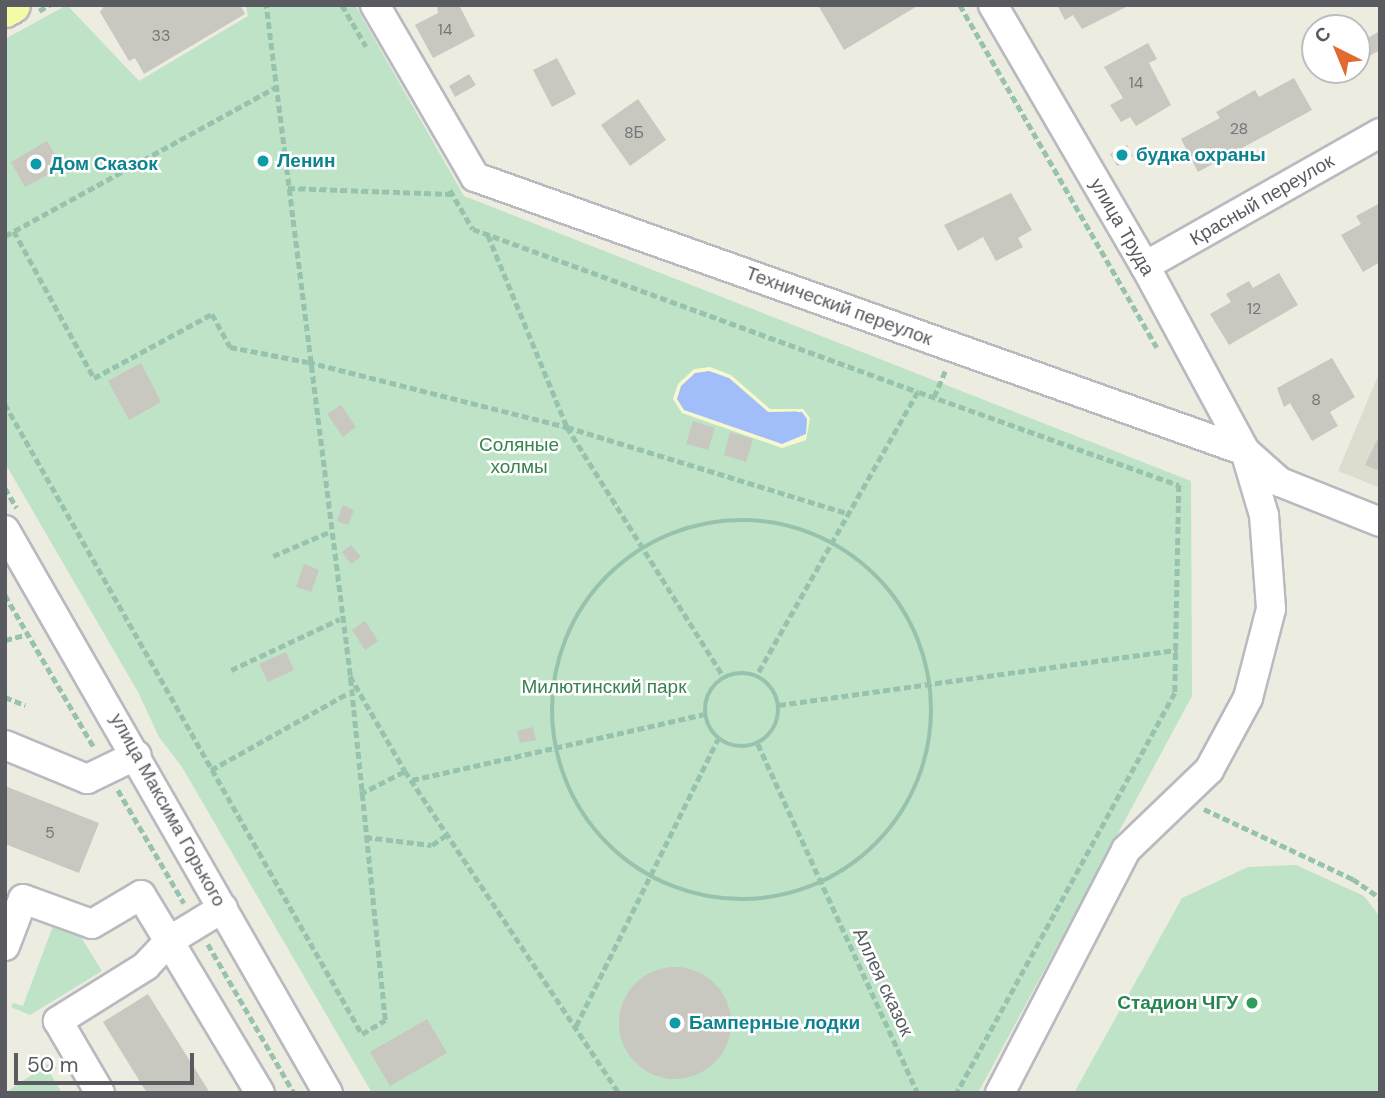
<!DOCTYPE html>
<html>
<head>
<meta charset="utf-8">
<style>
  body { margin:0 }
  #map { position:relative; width:1385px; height:1098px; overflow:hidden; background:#ecece1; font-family:"DM Sans",sans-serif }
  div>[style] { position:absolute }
  .education>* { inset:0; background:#dcdccf }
  .green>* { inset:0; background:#bee3c7 }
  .sand>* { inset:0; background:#f8f8cf }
  .water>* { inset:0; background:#a1befb }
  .building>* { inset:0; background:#c8c8c0 }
  .round { border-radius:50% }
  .path>* { height:4.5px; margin-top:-2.25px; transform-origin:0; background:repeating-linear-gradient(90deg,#97c3ae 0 7px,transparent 0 10.5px) }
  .path>.ring { margin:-2.25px; padding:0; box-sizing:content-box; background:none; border:4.5px solid #97c3ae; border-radius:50% }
  .roads { filter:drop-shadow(2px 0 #b9b9bf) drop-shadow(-2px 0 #b9b9bf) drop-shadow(0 2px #b9b9bf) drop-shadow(0 -2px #b9b9bf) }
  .minor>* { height:28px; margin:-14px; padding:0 14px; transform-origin:14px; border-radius:14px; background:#fff }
  .major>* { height:35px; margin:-17.5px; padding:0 17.5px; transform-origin:17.5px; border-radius:17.5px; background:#f5fca6 }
  .dots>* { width:19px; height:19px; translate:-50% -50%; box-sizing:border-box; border:4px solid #fff; border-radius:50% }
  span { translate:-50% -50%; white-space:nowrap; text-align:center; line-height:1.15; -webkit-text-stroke:5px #fff; paint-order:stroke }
  .number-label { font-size:16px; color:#757679 }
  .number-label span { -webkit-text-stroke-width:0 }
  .culture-label { font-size:19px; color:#0d838f; font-weight:700 }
  .left { translate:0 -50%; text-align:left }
  .street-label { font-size:19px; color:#595b61 }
  .park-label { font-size:19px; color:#38824d }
  .leisure-label { font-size:19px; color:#27864d; font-weight:700 }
  .right { translate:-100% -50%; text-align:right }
  .frame { position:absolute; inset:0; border:7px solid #595b61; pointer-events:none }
  .north { position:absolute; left:1301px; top:14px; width:70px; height:70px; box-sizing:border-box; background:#fff; border:2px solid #bdbdc0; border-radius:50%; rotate:317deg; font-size:19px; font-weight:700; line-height:28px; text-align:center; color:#595b61 }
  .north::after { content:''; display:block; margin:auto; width:24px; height:32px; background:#e26a31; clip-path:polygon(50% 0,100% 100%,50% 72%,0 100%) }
  .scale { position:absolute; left:14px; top:1053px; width:180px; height:32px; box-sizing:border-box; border:4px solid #595b61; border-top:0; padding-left:9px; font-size:21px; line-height:24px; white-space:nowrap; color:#595b61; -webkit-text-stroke:5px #fff; paint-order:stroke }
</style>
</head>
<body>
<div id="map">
  <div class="education">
    <div style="clip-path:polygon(1380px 371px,1380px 488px,1338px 471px)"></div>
  </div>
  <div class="green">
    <div style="clip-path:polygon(67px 5px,139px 81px,248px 16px,246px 5px,355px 5px,464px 196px,1191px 481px,1192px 696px,978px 1093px,372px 1093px,182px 767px,159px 737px,138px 692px,5px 463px,5px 39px)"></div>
    <div style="clip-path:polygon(1296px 865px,1364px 896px,1380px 917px,1378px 1093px,1074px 1093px,1182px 898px,1248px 867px)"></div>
    <div style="clip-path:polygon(53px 926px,81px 937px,102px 971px,30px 1015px,11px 1007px,13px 1003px,23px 1006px)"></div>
    <div style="clip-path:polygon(52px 1061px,57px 1068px,50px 1073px,62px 1093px,5px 1093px)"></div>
  </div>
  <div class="sand">
    <div style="clip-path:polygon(evenodd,710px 367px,731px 375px,770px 409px,803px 409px,810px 418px,806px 440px,782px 448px,682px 413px,673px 399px,678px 384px,694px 369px,710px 367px,729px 378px,768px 412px,797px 411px,782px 444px,729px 378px)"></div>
  </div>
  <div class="water">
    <div style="clip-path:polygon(709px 371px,729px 378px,768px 412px,802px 412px,807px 419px,806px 434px,782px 444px,684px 410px,677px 399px,681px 386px,695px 373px)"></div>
  </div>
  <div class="building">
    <div style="clip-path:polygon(105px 5px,240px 5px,245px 14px,144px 74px,135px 58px,129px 61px,100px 12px)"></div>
    <div style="clip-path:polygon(437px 5px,459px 5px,475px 36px,433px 58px,415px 25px,438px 13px)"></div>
    <div style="clip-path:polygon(818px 5px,919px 5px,844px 50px)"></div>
    <div style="clip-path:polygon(1057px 5px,1130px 5px,1082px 29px,1073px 15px,1065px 20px)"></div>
    <div style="clip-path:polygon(1380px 31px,1380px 50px,1364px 59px,1357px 44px)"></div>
    <div style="clip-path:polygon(1148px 43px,1157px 59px,1149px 63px,1171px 105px,1136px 126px,1130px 117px,1121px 122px,1110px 105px,1123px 98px,1104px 67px)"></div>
    <div style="clip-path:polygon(557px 58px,576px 94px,552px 107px,533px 70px)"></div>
    <div style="clip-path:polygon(469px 74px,476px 85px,455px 97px,449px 86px)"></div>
    <div style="clip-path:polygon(1294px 78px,1312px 110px,1198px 172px,1181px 139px,1220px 118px,1216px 112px,1255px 90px,1259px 97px)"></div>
    <div style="clip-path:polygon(638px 99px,666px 140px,630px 166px,601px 125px)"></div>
    <div style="clip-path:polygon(47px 141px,62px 167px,25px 187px,11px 162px)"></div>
    <div style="clip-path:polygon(1127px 145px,1133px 156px,1117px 166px,1110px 154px)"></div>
    <div style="clip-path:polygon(1011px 193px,1032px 230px,1018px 238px,1023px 247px,996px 261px,983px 237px,958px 251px,944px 225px)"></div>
    <div style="clip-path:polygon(1380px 203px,1380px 262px,1363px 272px,1341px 235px,1361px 224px,1356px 216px)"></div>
    <div style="clip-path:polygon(1279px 273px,1298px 305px,1229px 345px,1210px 314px,1231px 302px,1226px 294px,1249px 281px,1253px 288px)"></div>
    <div style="clip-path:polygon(1332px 358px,1355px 397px,1330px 412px,1338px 426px,1312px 441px,1290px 403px,1284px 407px,1277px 388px)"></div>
    <div style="clip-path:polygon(141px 363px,161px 402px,129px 420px,108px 381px)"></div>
    <div style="clip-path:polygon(341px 405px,356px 427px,343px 437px,327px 414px)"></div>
    <div style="clip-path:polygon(693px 421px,715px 428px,708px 450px,686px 444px)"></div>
    <div style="clip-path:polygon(730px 432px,753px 439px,746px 462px,724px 455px)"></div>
    <div style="clip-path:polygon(1380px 434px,1380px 471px,1365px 465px)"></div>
    <div style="clip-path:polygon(343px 505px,354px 510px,348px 525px,337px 521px)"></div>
    <div style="clip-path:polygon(351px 545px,361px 557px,351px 564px,342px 552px)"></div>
    <div style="clip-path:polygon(304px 564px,319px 570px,311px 592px,296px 587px)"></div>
    <div style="clip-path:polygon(365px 621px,378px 641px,365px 650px,352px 630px)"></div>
    <div style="clip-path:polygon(286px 652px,294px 670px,268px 682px,259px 664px)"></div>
    <div style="clip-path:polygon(533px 727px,536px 740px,520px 743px,517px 731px)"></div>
    <div style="clip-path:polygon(5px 786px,99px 823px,79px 873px,5px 844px)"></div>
    <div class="round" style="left:619px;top:967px;width:112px;height:112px"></div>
    <div style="clip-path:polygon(148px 994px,210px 1093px,147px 1093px,103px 1022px)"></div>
    <div style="clip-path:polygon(427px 1019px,447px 1053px,390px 1086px,370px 1052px)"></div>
  </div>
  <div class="path">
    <div style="left:342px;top:5px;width:48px;rotate:59.7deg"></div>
    <div style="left:960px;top:5px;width:395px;rotate:60.1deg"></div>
    <div style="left:39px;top:11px;width:12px;rotate:-31deg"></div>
    <div style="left:288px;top:188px;width:163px;rotate:2.1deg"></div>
    <div style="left:450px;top:190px;width:45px;rotate:59.5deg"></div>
    <div style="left:473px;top:229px;width:474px;rotate:20.1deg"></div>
    <div style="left:918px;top:392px;width:326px;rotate:119.6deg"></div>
    <div style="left:14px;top:231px;width:167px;rotate:61.4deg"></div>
    <div style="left:94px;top:378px;width:134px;rotate:-28.5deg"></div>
    <div style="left:212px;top:314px;width:38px;rotate:61deg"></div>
    <div style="left:230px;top:347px;width:79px;rotate:10.9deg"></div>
    <div style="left:308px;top:362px;width:267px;rotate:14.1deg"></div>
    <div style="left:567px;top:427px;width:295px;rotate:57.9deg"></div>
    <div style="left:488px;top:235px;width:208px;rotate:67.6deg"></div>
    <div style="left:567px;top:427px;width:295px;rotate:17.1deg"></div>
    <div style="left:5px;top:236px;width:309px;rotate:-28.8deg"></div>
    <div style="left:919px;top:392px;width:276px;rotate:19.7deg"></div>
    <div style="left:1179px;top:485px;width:208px;rotate:91.1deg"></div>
    <div style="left:1175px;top:693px;width:456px;rotate:118.6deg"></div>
    <div style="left:934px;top:397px;width:30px;rotate:-67deg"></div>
    <div style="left:5px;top:404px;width:724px;rotate:60.46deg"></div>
    <div style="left:362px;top:1034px;width:27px;rotate:-31deg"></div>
    <div style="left:385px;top:1020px;width:347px;rotate:-95.8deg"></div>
    <div style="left:350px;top:675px;width:675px;rotate:-97.15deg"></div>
    <div style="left:5px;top:488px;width:23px;rotate:59deg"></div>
    <div class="ring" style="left:552px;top:520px;width:375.5px;height:375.5px"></div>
    <div style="left:273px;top:556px;width:61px;rotate:-23.2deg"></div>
    <div style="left:5px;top:595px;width:178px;rotate:59.7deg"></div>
    <div style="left:5px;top:640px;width:25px;rotate:-14deg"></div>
    <div style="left:231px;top:670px;width:120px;rotate:-25.1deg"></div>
    <div class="ring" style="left:705px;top:673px;width:69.5px;height:69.5px"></div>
    <div style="left:350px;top:676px;width:110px;rotate:59.9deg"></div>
    <div style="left:405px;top:771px;width:387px;rotate:56.4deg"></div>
    <div style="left:5px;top:697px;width:22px;rotate:22deg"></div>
    <div style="left:779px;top:705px;width:402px;rotate:-7.9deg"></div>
    <div style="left:758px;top:744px;width:384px;rotate:65.4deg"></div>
    <div style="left:211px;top:770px;width:157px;rotate:-29.3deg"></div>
    <div style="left:412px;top:780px;width:299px;rotate:-12.7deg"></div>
    <div style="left:118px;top:790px;width:131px;rotate:59.7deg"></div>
    <div style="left:360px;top:794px;width:51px;rotate:-27.1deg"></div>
    <div style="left:1204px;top:809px;width:165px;rotate:25.2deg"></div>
    <div style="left:1353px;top:879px;width:33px;rotate:35deg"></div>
    <div style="left:365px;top:837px;width:67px;rotate:6.8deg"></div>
    <div style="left:432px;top:845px;width:19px;rotate:-35deg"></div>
    <div style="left:208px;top:944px;width:172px;rotate:60deg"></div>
    <div style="left:576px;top:1026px;width:320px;rotate:-63.7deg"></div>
  </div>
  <div class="roads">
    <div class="minor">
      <div style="left:375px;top:5px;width:199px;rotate:59.8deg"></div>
      <div style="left:475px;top:177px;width:817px;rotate:19.59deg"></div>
      <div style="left:1245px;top:451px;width:47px;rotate:41.5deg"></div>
      <div style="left:1280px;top:482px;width:108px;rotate:21.8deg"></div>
      <div style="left:993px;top:5px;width:302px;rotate:59.8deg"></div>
      <div style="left:1145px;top:266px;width:210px;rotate:61.6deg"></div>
      <div style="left:1245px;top:451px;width:67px;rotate:73.5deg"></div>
      <div style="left:1264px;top:515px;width:94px;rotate:85.7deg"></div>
      <div style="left:1271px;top:609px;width:92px;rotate:104.5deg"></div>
      <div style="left:1248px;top:698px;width:82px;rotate:118.4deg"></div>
      <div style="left:1209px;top:770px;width:115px;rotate:136.1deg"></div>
      <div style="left:1126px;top:850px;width:274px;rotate:117.4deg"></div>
      <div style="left:1145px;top:266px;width:270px;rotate:-29.5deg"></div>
      <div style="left:5px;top:530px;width:649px;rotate:60.16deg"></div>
      <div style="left:5px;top:745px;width:89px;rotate:22.5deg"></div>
      <div style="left:87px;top:779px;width:55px;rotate:-25.6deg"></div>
      <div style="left:223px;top:908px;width:63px;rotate:148.6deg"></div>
      <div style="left:169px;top:941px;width:177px;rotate:59.1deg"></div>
      <div style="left:5px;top:946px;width:50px;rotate:-69deg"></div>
      <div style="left:23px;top:899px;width:73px;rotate:19.9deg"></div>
      <div style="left:92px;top:924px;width:57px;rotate:-30.6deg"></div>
      <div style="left:141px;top:895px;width:54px;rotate:58.7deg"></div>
      <div style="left:169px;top:941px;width:34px;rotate:133deg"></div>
      <div style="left:146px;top:966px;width:104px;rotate:148deg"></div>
      <div style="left:58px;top:1021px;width:83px;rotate:59.7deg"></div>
    </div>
    <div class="major">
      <div style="left:5px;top:9px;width:8px;rotate:-30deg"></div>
    </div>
  </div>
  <div class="dots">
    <div style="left:1122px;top:155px;background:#0f9aa8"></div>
    <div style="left:263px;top:161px;background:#0f9aa8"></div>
    <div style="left:36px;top:164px;background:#0f9aa8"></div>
    <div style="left:1252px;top:1003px;background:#2e9e5b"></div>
    <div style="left:675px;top:1023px;background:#0f9aa8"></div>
  </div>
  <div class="number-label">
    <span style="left:445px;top:30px">14</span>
    <span style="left:161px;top:36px">33</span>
    <span style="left:1136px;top:83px">14</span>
    <span style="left:1239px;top:129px">28</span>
    <span style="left:634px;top:133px">8Б</span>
    <span style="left:1254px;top:309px">12</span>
    <span style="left:1316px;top:400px">8</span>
    <span style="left:50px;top:833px">5</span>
  </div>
  <div class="culture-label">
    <span class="left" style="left:1136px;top:155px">будка охраны</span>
    <span class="left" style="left:277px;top:161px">Ленин</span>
    <span class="left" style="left:50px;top:164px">Дом Сказок</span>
    <span class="left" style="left:689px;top:1023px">Бамперные лодки</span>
  </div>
  <div class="street-label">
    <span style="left:1262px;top:200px;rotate:-30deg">Красный переулок</span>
    <span style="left:1122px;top:227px;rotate:60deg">улица Труда</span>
    <span style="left:839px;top:306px;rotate:20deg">Технический переулок</span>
    <span style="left:168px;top:810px;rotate:61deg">улица Максима Горького</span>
    <span style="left:883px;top:982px;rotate:65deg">Аллея сказок</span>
  </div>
  <div class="park-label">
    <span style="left:519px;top:456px">Соляные<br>холмы</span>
    <span style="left:604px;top:687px">Милютинский парк</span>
  </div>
  <div class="leisure-label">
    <span class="right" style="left:1238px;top:1003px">Стадион ЧГУ</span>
  </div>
  <div class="frame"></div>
  <div class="north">С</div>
  <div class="scale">50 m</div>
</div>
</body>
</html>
